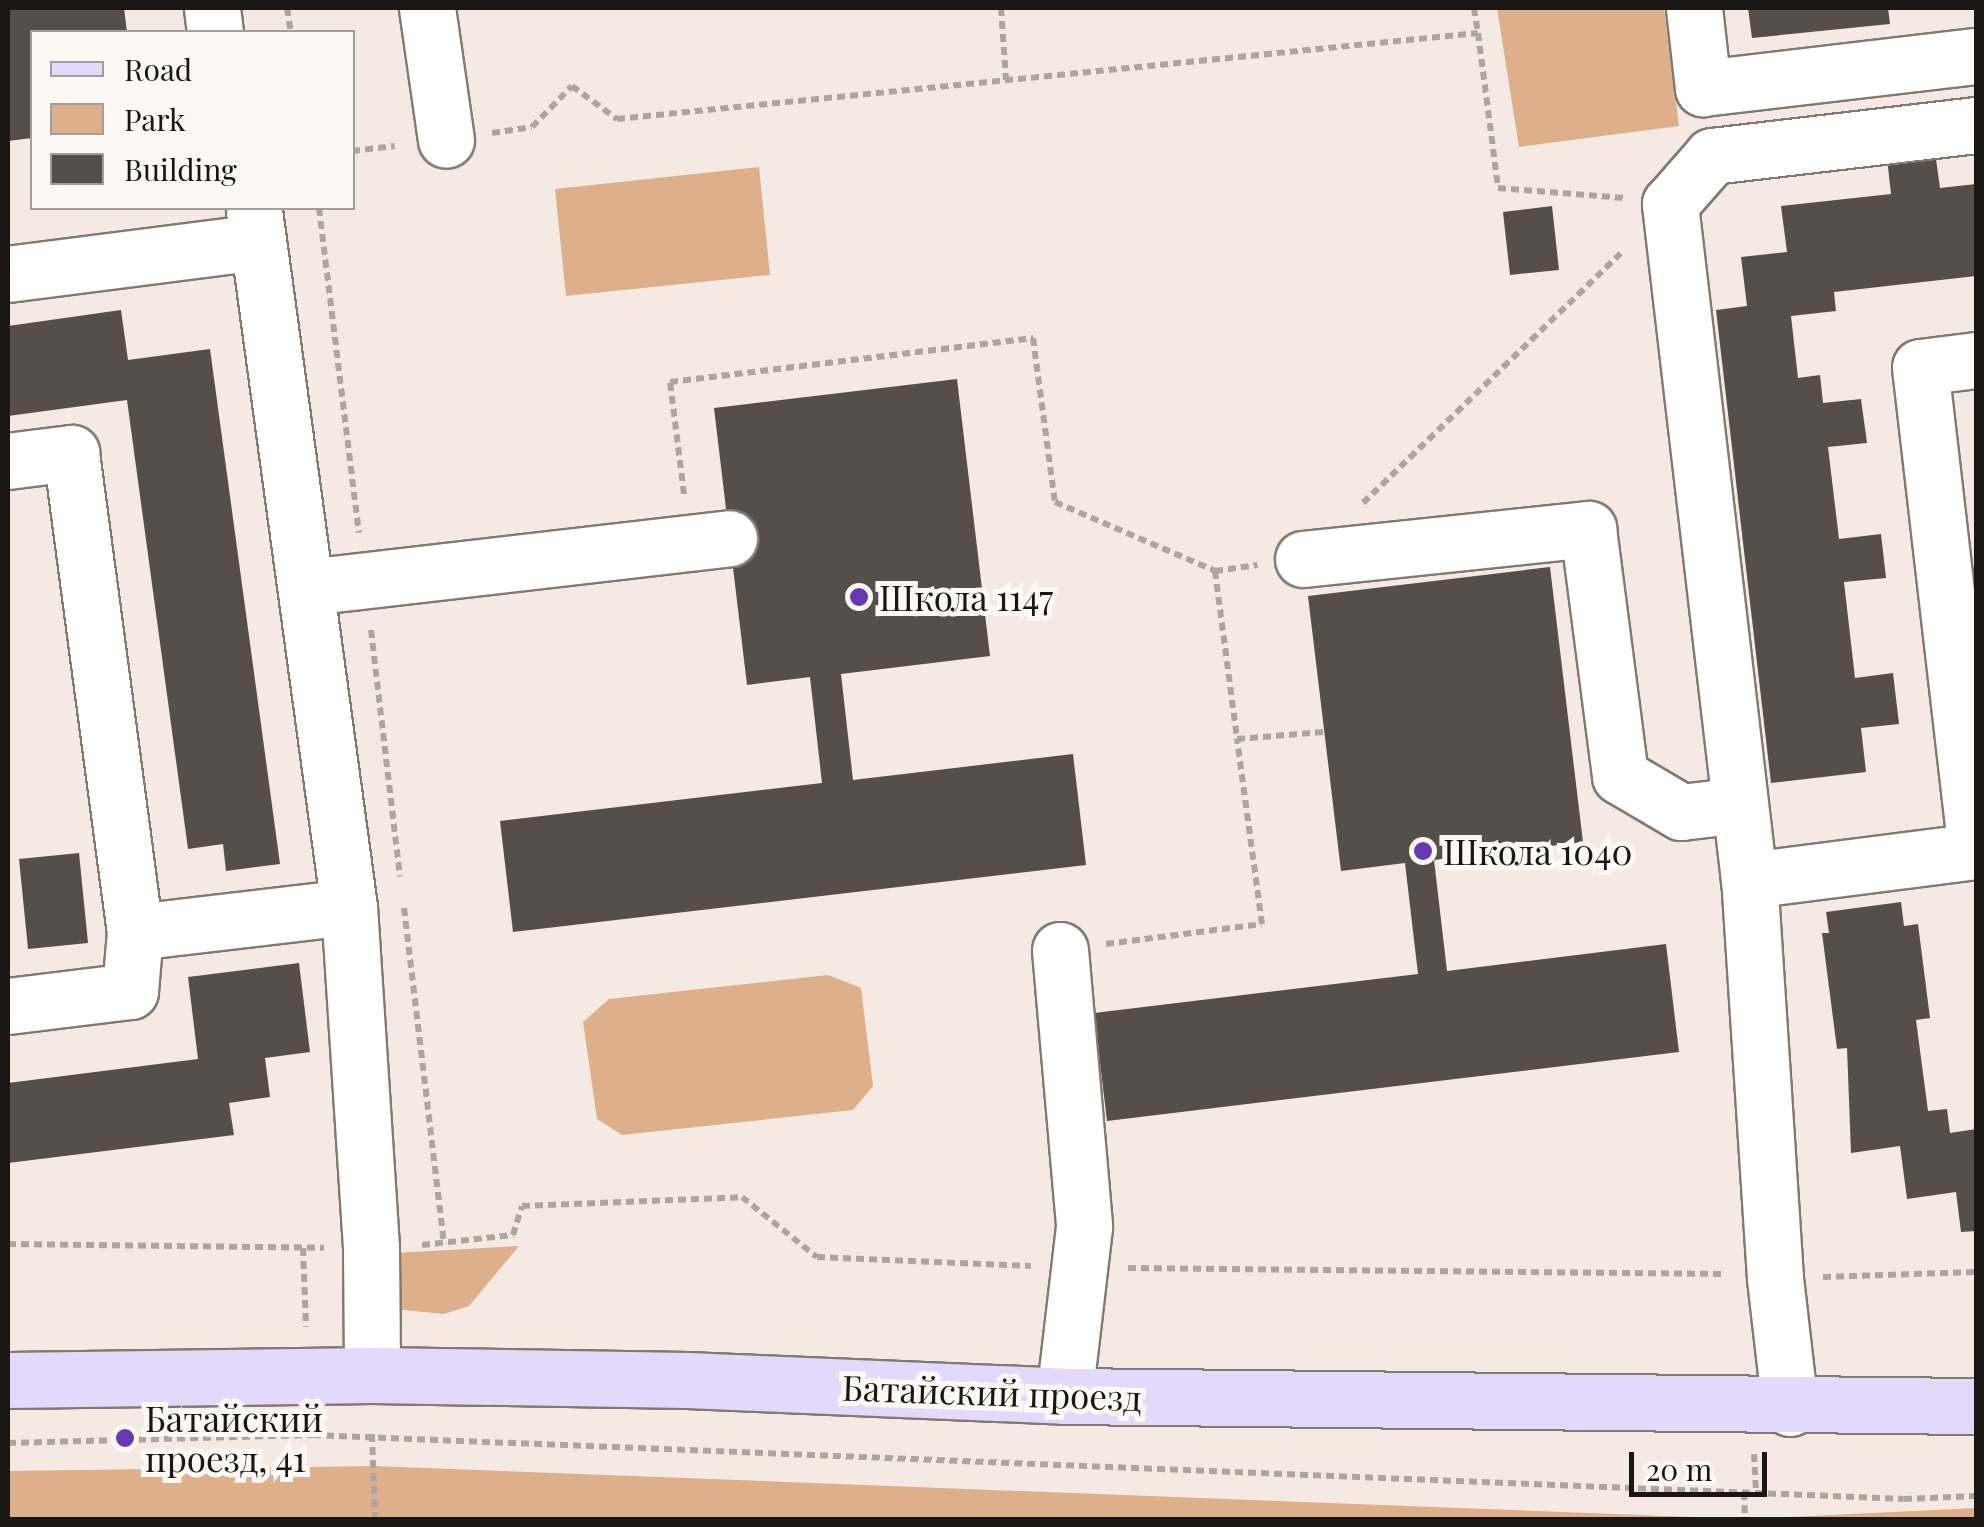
<!DOCTYPE html>
<html>
<head>
<meta charset="utf-8">
<style>
  body { margin:0 }
  #map { position:relative; width:1984px; height:1527px; overflow:hidden; background:#f4eae3; font-family:"Playfair Display",serif }
  div>[style] { position:absolute }
  .green>* { inset:0; background:#deaf8b }
  .building>* { inset:0; background:#564e48 }
  .path>* { height:6px; margin-top:-3px; transform-origin:0; background:repeating-linear-gradient(90deg,#ada5a0 0 8px,transparent 0 13px) }
  .roads { filter:drop-shadow(2px 0 #827973) drop-shadow(-2px 0 #827973) drop-shadow(0 2px #827973) drop-shadow(0 -2px #827973) }
  .minor>* { height:55px; margin:-27.5px; padding:0 27.5px; transform-origin:27.5px; border-radius:27.5px; background:#fff }
  .major>* { height:55px; margin:-27.5px; padding:0 27.5px; transform-origin:27.5px; border-radius:27.5px; background:#e3dafb }
  .dots>* { width:28px; height:28px; translate:-50% -50%; box-sizing:border-box; border:5px solid #fef8f4; border-radius:50% }
  span { translate:-50% -50%; white-space:nowrap; text-align:center; line-height:1.15; -webkit-text-stroke:10px #fef8f4; paint-order:stroke }
  .poi-label { font-size:35px; color:#191613 }
  .left { translate:0 -50%; text-align:left }
  .street-label { font-size:35px; color:#191613 }
  .frame { position:absolute; inset:0; border:10px solid #191613; pointer-events:none }
  .legend { position:absolute; left:30px; top:30px; width:325px; height:180px; box-sizing:border-box; background:#fef8f4; border:2px solid #a29e9a; margin:0; padding:12px 18px; list-style:none; font-size:30px; color:#191613 }
  .legend li { display:flex; align-items:center; gap:20px; height:50px }
  .legend b { width:50px; border:2px solid #a29e9a }
  .scale { position:absolute; left:1629px; top:1452px; width:138px; height:45px; box-sizing:border-box; border:5px solid #191613; border-top:0; padding-left:12px; font-size:30px; line-height:35px; white-space:nowrap; color:#191613; -webkit-text-stroke:8px #fef8f4; paint-order:stroke }
</style>
</head>
<body>
<div id="map">
  <div class="green">
    <div style="clip-path:polygon(1497px 8px,1664px 8px,1679px 126px,1519px 147px)"></div>
    <div style="clip-path:polygon(759px 167px,770px 275px,566px 296px,555px 189px)"></div>
    <div style="clip-path:polygon(828px 975px,861px 988px,873px 1086px,853px 1110px,622px 1135px,597px 1119px,583px 1022px,609px 999px)"></div>
    <div style="clip-path:polygon(519px 1246px,469px 1306px,444px 1314px,394px 1309px,378px 1254px)"></div>
    <div style="clip-path:polygon(373px 1466px,1745px 1519px,1976px 1508px,1976px 1519px,8px 1519px,8px 1471px)"></div>
  </div>
  <div class="building">
    <div style="clip-path:polygon(8px 8px,124px 8px,127px 32px,32px 32px,32px 138px,8px 141px)"></div>
    <div style="clip-path:polygon(1748px 8px,1888px 8px,1890px 24px,1752px 38px)"></div>
    <div style="clip-path:polygon(1935px 152px,1940px 188px,1976px 184px,1976px 276px,1834px 292px,1836px 311px,1791px 316px,1798px 378px,1820px 375px,1823px 403px,1861px 399px,1867px 443px,1828px 447px,1839px 539px,1881px 534px,1886px 578px,1844px 582px,1855px 678px,1893px 673px,1899px 724px,1861px 728px,1866px 772px,1771px 783px,1716px 310px,1747px 306px,1741px 257px,1787px 252px,1781px 206px,1891px 194px,1887px 158px)"></div>
    <div style="clip-path:polygon(1552px 206px,1559px 270px,1510px 275px,1503px 212px)"></div>
    <div style="clip-path:polygon(121px 310px,128px 360px,210px 349px,280px 864px,226px 871px,223px 844px,188px 849px,127px 400px,8px 416px,8px 326px)"></div>
    <div style="clip-path:polygon(957px 379px,990px 656px,841px 674px,853px 780px,1073px 754px,1086px 865px,513px 932px,500px 821px,822px 783px,810px 677px,747px 685px,714px 408px)"></div>
    <div style="clip-path:polygon(1550px 567px,1583px 842px,1434px 860px,1447px 971px,1666px 944px,1679px 1052px,1107px 1121px,1094px 1013px,1418px 974px,1405px 863px,1341px 871px,1308px 596px)"></div>
    <div style="clip-path:polygon(79px 853px,88px 943px,28px 949px,19px 859px)"></div>
    <div style="clip-path:polygon(1901px 902px,1904px 926px,1918px 924px,1930px 1018px,1916px 1020px,1928px 1111px,1947px 1109px,1950px 1133px,1976px 1129px,1976px 1231px,1961px 1232px,1956px 1192px,1907px 1199px,1900px 1146px,1851px 1153px,1847px 1048px,1837px 1049px,1822px 933px,1829px 933px,1826px 912px)"></div>
    <div style="clip-path:polygon(299px 963px,310px 1052px,265px 1058px,270px 1097px,229px 1103px,234px 1135px,8px 1163px,8px 1083px,198px 1059px,188px 977px)"></div>
  </div>
  <div class="path">
    <div style="left:287px;top:8px;width:24px;rotate:81deg"></div>
    <div style="left:1001px;top:8px;width:72px;rotate:86deg"></div>
    <div style="left:1474px;top:8px;width:25px;rotate:81deg"></div>
    <div style="left:492px;top:133px;width:40px;rotate:-8.5deg"></div>
    <div style="left:532px;top:127px;width:57px;rotate:-45.7deg"></div>
    <div style="left:572px;top:86px;width:56px;rotate:36.3deg"></div>
    <div style="left:617px;top:119px;width:865px;rotate:-5.7deg"></div>
    <div style="left:1478px;top:33px;width:156px;rotate:82.6deg"></div>
    <div style="left:1498px;top:188px;width:126px;rotate:4.5deg"></div>
    <div style="left:352px;top:151px;width:43px;rotate:-6.6deg"></div>
    <div style="left:319px;top:208px;width:327px;rotate:83deg"></div>
    <div style="left:684px;top:494px;width:113px;rotate:-97.1deg"></div>
    <div style="left:670px;top:382px;width:366px;rotate:-6.9deg"></div>
    <div style="left:1033px;top:338px;width:165px;rotate:82.4deg"></div>
    <div style="left:1055px;top:502px;width:174px;rotate:23.3deg"></div>
    <div style="left:1215px;top:571px;width:43px;rotate:-7.9deg"></div>
    <div style="left:1363px;top:503px;width:362px;rotate:-44.1deg"></div>
    <div style="left:1215px;top:571px;width:169px;rotate:82.5deg"></div>
    <div style="left:1237px;top:739px;width:87px;rotate:-4.6deg"></div>
    <div style="left:371px;top:630px;width:248px;rotate:83.3deg"></div>
    <div style="left:404px;top:908px;width:338px;rotate:83.2deg"></div>
    <div style="left:1106px;top:944px;width:157px;rotate:-7.3deg"></div>
    <div style="left:1262px;top:924px;width:187px;rotate:-97.7deg"></div>
    <div style="left:8px;top:1244px;width:316px;rotate:0.7deg"></div>
    <div style="left:422px;top:1245px;width:92px;rotate:-6.3deg"></div>
    <div style="left:513px;top:1235px;width:30px;rotate:-73deg"></div>
    <div style="left:522px;top:1206px;width:220px;rotate:-2.3deg"></div>
    <div style="left:742px;top:1197px;width:96px;rotate:38.7deg"></div>
    <div style="left:817px;top:1257px;width:214px;rotate:2.4deg"></div>
    <div style="left:303px;top:1248px;width:79px;rotate:87.8deg"></div>
    <div style="left:1128px;top:1268px;width:598px;rotate:0.57deg"></div>
    <div style="left:1823px;top:1277px;width:153px;rotate:-1.9deg"></div>
    <div style="left:312px;top:1424px;width:11px;rotate:85deg"></div>
    <div style="left:313px;top:1435px;width:1592px;rotate:2.3deg"></div>
    <div style="left:1904px;top:1499px;width:72px;rotate:-2.4deg"></div>
    <div style="left:372px;top:1434px;width:86px;rotate:88deg"></div>
    <div style="left:8px;top:1443px;width:305px;rotate:-1.5deg"></div>
    <div style="left:1754px;top:1454px;width:38px;rotate:87deg"></div>
    <div style="left:1744px;top:1492px;width:28px;rotate:88deg"></div>
  </div>
  <div class="roads">
    <div class="minor">
      <div style="left:212px;top:8px;width:24px;rotate:83deg"></div>
      <div style="left:427px;top:8px;width:133px;rotate:81.8deg"></div>
      <div style="left:1694px;top:8px;width:81px;rotate:83.6deg"></div>
      <div style="left:1703px;top:88px;width:275px;rotate:-6.7deg"></div>
      <div style="left:254px;top:211px;width:702px;rotate:82.23deg"></div>
      <div style="left:349px;top:907px;width:342px;rotate:86.3deg"></div>
      <div style="left:371px;top:1248px;width:127px;rotate:89.5deg"></div>
      <div style="left:8px;top:274px;width:252px;rotate:-7.3deg"></div>
      <div style="left:1976px;top:360px;width:56px;rotate:172.9deg"></div>
      <div style="left:1920px;top:367px;width:486px;rotate:83.4deg"></div>
      <div style="left:8px;top:461px;width:64px;rotate:-7.2deg"></div>
      <div style="left:71px;top:453px;width:483px;rotate:82.4deg"></div>
      <div style="left:1303px;top:559px;width:287px;rotate:-6deg"></div>
      <div style="left:1588px;top:529px;width:249px;rotate:82.6deg"></div>
      <div style="left:1620px;top:776px;width:71px;rotate:30.5deg"></div>
      <div style="left:1681px;top:812px;width:59px;rotate:-6.8deg"></div>
      <div style="left:308px;top:587px;width:424px;rotate:-6.6deg"></div>
      <div style="left:1749px;top:880px;width:229px;rotate:-7.3deg"></div>
      <div style="left:1060px;top:950px;width:278px;rotate:85deg"></div>
      <div style="left:1084px;top:1227px;width:170px;rotate:96.7deg"></div>
      <div style="left:8px;top:1006px;width:123px;rotate:-7deg"></div>
      <div style="left:130px;top:991px;width:59px;rotate:-85.2deg"></div>
      <div style="left:135px;top:932px;width:215px;rotate:-6.7deg"></div>
      <div style="left:1790px;top:1408px;width:131px;rotate:-96.6deg"></div>
      <div style="left:1775px;top:1278px;width:399px;rotate:-93.7deg"></div>
      <div style="left:1749px;top:880px;width:681px;rotate:-96.67deg"></div>
      <div style="left:1670px;top:204px;width:64px;rotate:-48.8deg"></div>
      <div style="left:1712px;top:156px;width:266px;rotate:-6.7deg"></div>
    </div>
    <div class="major">
      <div style="left:8px;top:1380px;width:364px;rotate:-0.8deg"></div>
      <div style="left:372px;top:1375px;width:315px;rotate:0.9deg"></div>
      <div style="left:687px;top:1380px;width:377px;rotate:2.4deg"></div>
      <div style="left:1064px;top:1396px;width:912px;rotate:0.63deg"></div>
    </div>
  </div>
  <div class="dots">
    <div style="left:859px;top:597px;background:#6639b1"></div>
    <div style="left:1423px;top:851px;background:#6639b1"></div>
    <div style="left:125px;top:1438px;background:#6639b1"></div>
  </div>
  <div class="poi-label">
    <span class="left" style="left:879px;top:597px">Школа 1147</span>
    <span class="left" style="left:1443px;top:851px">Школа 1040</span>
    <span class="left" style="left:145px;top:1438px">Батайский<br>проезд, 41</span>
  </div>
  <div class="street-label">
    <span style="left:992px;top:1392px;rotate:2deg">Батайский проезд</span>
  </div>
  <div class="frame"></div>
  <ul class="legend">
  <li><b style="height:12px;background:#e3dafb"></b>Road</li>
  <li><b style="height:28px;background:#deaf8b"></b>Park</li>
  <li><b style="height:28px;background:#564e48"></b>Building</li>
  </ul>
  <div class="scale">20 m</div>
</div>
</body>
</html>
